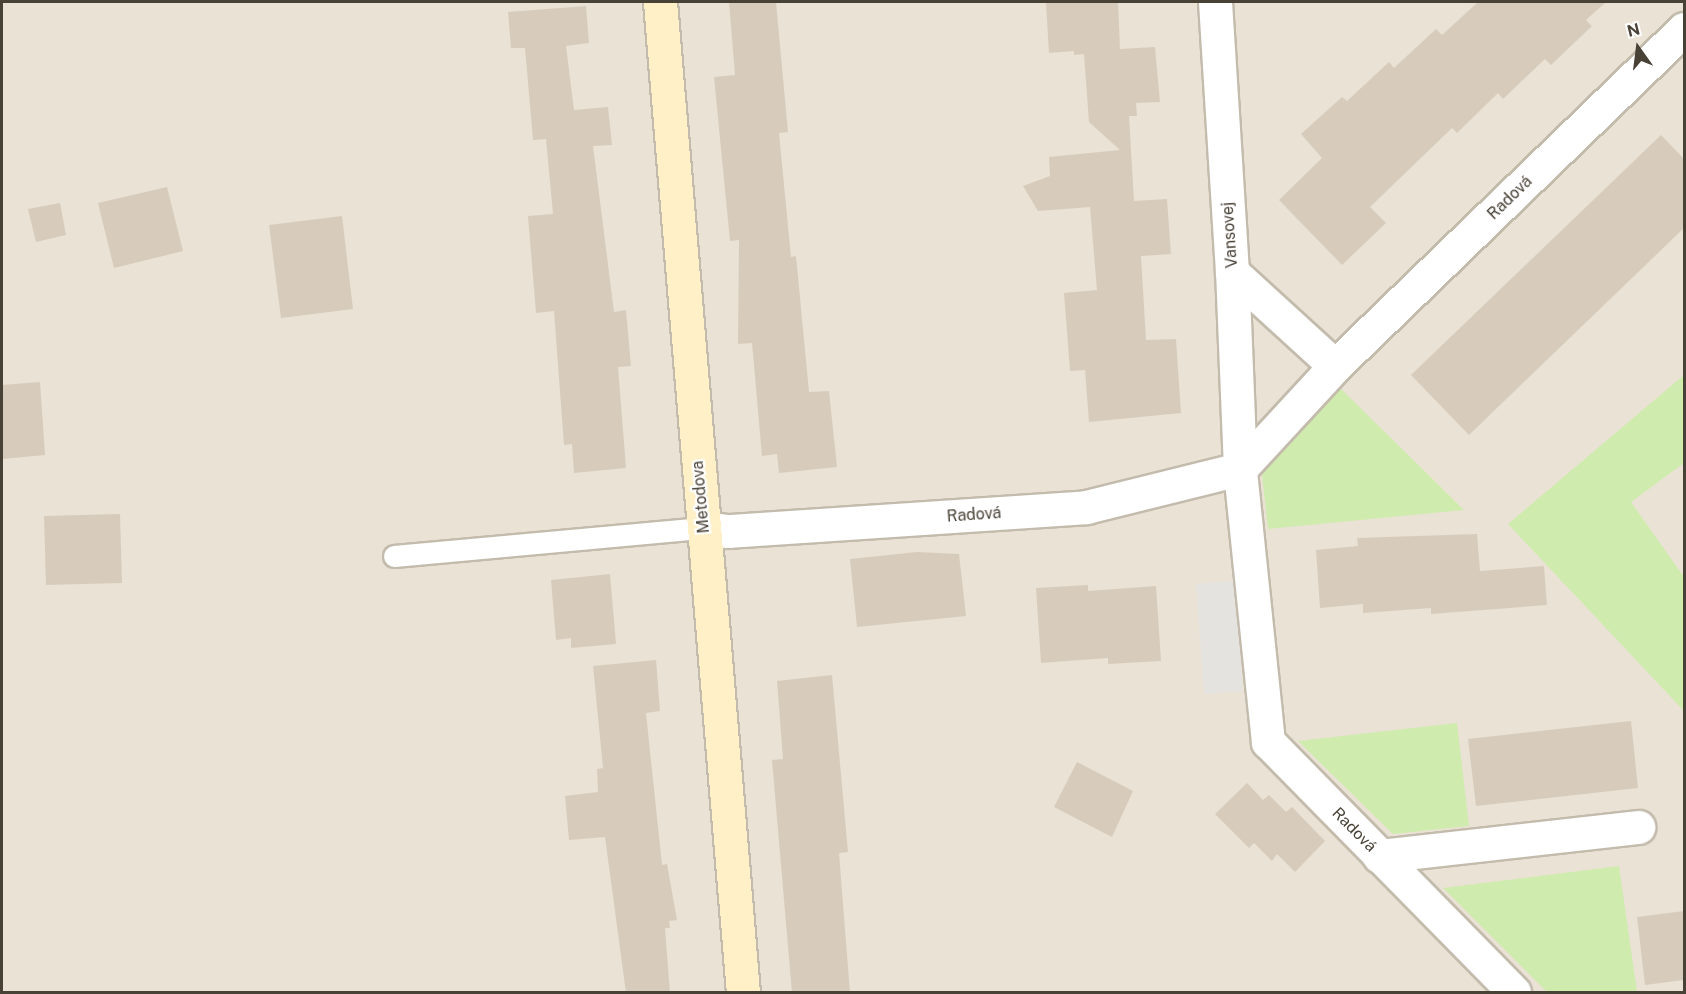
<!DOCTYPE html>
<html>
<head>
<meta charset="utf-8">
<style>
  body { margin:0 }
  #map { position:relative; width:1686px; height:994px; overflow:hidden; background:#f4f0e7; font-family:"Public Sans",sans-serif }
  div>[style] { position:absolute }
  .residential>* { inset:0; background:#e9e2d5 }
  .green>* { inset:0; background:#d0ebae }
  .parking>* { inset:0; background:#e5e3df }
  .building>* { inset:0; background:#d7ccbc }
  .roads { filter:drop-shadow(2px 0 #c3bbac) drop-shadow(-2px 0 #c3bbac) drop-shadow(0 2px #c3bbac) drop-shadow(0 -2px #c3bbac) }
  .lane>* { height:21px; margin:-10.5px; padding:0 10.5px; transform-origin:10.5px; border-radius:10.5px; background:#fff }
  .street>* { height:33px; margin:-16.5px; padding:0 16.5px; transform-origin:16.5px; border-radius:16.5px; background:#fff }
  .secondary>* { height:33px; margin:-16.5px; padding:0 16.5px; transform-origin:16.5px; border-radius:16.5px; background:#fff0c7 }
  span { translate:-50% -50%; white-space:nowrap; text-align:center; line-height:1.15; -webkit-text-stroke:4.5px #fff; paint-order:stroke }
  .street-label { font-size:16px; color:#484136 }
  .frame { position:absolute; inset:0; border:3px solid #484136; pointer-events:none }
  .north { position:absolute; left:1608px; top:18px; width:60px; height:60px; -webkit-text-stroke:4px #fff; paint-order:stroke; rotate:346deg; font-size:16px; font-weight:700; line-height:24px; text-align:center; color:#484136 }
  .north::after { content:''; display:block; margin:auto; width:21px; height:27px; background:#484136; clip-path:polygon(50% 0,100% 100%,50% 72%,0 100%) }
</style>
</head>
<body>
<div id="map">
  <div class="residential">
    <div style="clip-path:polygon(2px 2px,1684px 2px,1684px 992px,2px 992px)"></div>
  </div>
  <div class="green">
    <div style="clip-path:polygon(1684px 375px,1684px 463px,1631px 502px,1684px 577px,1684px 711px,1508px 524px)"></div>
    <div style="clip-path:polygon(1335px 383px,1464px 510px,1268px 529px,1261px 465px)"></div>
    <div style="clip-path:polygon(1457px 723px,1469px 826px,1393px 834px,1298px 741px)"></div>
    <div style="clip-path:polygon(1619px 866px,1637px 992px,1547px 992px,1443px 888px)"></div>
  </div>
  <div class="parking">
    <div style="clip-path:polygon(1234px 581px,1243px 691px,1204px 694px,1196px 584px)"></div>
  </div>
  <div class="building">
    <div style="clip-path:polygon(729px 2px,776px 2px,788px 132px,779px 133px,791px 257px,796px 256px,809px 392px,829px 391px,837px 467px,779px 473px,777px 454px,762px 456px,752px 343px,738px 344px,739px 240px,730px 241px,714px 77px,735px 75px)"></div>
    <div style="clip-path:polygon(1118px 2px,1120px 49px,1155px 47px,1160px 102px,1136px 103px,1137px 116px,1129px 116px,1134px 201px,1167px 199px,1171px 254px,1141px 256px,1146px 340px,1176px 339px,1181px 413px,1089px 422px,1085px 370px,1070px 371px,1064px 293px,1097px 290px,1090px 207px,1038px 211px,1023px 186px,1050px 176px,1049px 157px,1120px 150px,1089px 122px,1084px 54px,1074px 55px,1074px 51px,1049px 53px,1046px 3px)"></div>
    <div style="clip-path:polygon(1478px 2px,1606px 2px,1586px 20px,1592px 26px,1551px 65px,1545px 59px,1503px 99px,1498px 93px,1457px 133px,1452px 128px,1370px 207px,1386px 223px,1342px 265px,1279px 200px,1322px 158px,1301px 134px,1342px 97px,1347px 101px,1389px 62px,1394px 68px,1436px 29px,1442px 35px)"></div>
    <div style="clip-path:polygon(586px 6px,589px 43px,566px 46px,574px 110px,608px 107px,612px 145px,593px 146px,614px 312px,626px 310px,631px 366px,618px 367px,626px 468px,574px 473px,572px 444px,564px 445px,554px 311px,536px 313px,528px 216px,553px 214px,546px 139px,533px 140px,525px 48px,511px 48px,508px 12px)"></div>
    <div style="clip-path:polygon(1661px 135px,1684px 159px,1684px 228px,1469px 435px,1411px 375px)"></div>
    <div style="clip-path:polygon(167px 187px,183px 251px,114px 268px,98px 203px)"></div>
    <div style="clip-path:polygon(60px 203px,66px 235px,36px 242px,28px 209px)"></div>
    <div style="clip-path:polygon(342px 216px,353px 309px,281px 318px,269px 225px)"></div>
    <div style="clip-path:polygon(40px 382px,45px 455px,2px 459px,2px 385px)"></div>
    <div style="clip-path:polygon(120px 514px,122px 583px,46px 585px,44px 516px)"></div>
    <div style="clip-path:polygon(1477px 534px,1480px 571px,1544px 566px,1547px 605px,1431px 614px,1431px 608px,1363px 613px,1363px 604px,1320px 608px,1316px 550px,1358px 546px,1357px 538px)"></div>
    <div style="clip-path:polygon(917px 552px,959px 554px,966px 616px,857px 627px,850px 559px)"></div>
    <div style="clip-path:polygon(610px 574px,616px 644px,571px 648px,571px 638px,556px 640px,551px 580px)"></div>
    <div style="clip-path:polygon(1088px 585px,1088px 591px,1156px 586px,1161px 661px,1108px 664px,1108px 658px,1041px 663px,1036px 588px)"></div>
    <div style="clip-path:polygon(656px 660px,660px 711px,646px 713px,662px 865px,667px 864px,677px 920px,669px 921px,670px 928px,665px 928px,670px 993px,626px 993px,605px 837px,569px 840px,565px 796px,598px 792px,597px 769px,603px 768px,593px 666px)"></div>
    <div style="clip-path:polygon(832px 675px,848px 852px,839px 853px,850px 993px,792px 993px,772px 760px,783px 759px,777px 681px)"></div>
    <div style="clip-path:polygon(1631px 721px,1638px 788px,1476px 806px,1468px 739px)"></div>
    <div style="clip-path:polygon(1077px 762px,1133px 791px,1112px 837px,1054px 807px)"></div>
    <div style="clip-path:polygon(1247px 783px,1263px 800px,1269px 795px,1286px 812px,1292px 807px,1325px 841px,1295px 872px,1277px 854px,1272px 861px,1254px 843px,1249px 848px,1215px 814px)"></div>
    <div style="clip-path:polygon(1684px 911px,1684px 980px,1645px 985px,1637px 917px)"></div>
  </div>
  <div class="roads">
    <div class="lane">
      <div style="left:394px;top:556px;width:310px;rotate:-5.2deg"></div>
    </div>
    <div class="street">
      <div style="left:1232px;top:272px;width:139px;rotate:42.4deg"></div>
      <div style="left:703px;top:528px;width:25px;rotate:7deg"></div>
      <div style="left:728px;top:531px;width:359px;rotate:-3.8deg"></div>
      <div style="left:1086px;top:507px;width:159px;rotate:-13.9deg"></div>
      <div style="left:1240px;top:469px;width:197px;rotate:-92.3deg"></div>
      <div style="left:1232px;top:272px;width:271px;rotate:-93.6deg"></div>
      <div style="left:1379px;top:856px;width:261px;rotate:-6.4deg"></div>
      <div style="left:1514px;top:992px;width:351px;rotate:-134.5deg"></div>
      <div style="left:1268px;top:742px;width:274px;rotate:-95.9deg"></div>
      <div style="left:1240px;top:469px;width:140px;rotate:-47.3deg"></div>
      <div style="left:1335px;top:366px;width:485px;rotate:-44deg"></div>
    </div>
    <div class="secondary">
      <div style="left:660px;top:2px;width:993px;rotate:85.21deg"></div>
    </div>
  </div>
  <div class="street-label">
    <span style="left:1510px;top:198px;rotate:-44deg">Radová</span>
    <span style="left:1230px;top:235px;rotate:-94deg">Vansovej</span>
    <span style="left:701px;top:497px;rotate:-95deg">Metodova</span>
    <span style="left:974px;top:515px;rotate:-4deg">Radová</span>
    <span style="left:1354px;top:830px;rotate:45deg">Radová</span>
  </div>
  <div class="frame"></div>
  <div class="north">N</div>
</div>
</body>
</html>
